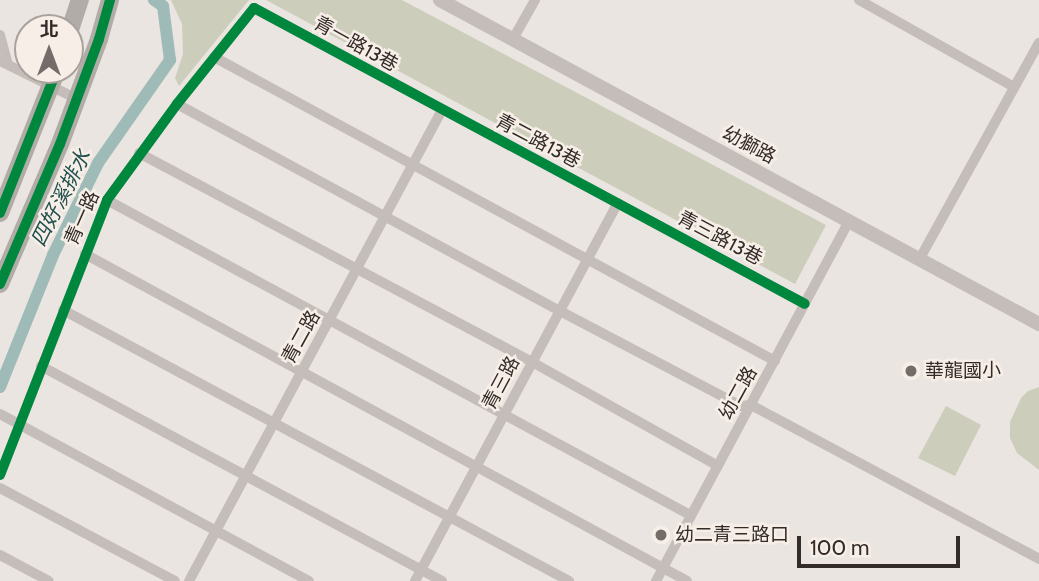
<!DOCTYPE html>
<html>
<head>
<meta charset="utf-8">
<style>
  body { margin:0 }
  #map { position:relative; width:1039px; height:581px; overflow:hidden; background:#eae5e0; font-family:Cabin,"Noto Sans TC",sans-serif }
  div>[style] { position:absolute }
  .green>* { inset:0; background:#cccebb }
  .canal>* { height:12px; margin:-6px; padding:0 6px; transform-origin:6px; border-radius:6px; background:#9ebbb8 }
  .minor>* { height:10px; margin:-5px; padding:0 5px; transform-origin:5px; border-radius:5px; background:#c4bdb9 }
  .tertiary>* { height:14px; margin:-7px; padding:0 7px; transform-origin:7px; border-radius:7px; background:#c4bdb9 }
  .primary>* { height:18px; margin:-9px; padding:0 9px; transform-origin:9px; border-radius:9px; background:#b2aca8 }
  .cycleway>* { height:10px; margin:-5px; padding:0 5px; transform-origin:5px; border-radius:5px; background:#00873e }
  .dots>* { width:19px; height:19px; translate:-50% -50%; box-sizing:border-box; border:4px solid #f7efe7; border-radius:50% }
  span { translate:-50% -50%; white-space:nowrap; text-align:center; line-height:1.15; -webkit-text-stroke:5px #f7efe7; paint-order:stroke }
  .street-label { font-size:19px; color:#332b28 }
  .poi-label { font-size:19px; color:#332b28 }
  .left { translate:0 -50%; text-align:left }
  .water-label { font-size:21px; color:#225150; font-style:italic }
  .north { position:absolute; left:14px; top:14px; width:70px; height:70px; box-sizing:border-box; background:#f7efe7; border:2px solid #a9a19b; border-radius:50%; rotate:0deg; font-size:19px; font-weight:700; line-height:28px; text-align:center; color:#332b28 }
  .north::after { content:''; display:block; margin:auto; width:24px; height:32px; background:#736c68; clip-path:polygon(50% 0,100% 100%,50% 72%,0 100%) }
  .scale { position:absolute; left:797px; top:536px; width:163px; height:32px; box-sizing:border-box; border:4px solid #332b28; border-top:0; padding-left:9px; font-size:21px; line-height:24px; white-space:nowrap; color:#332b28; -webkit-text-stroke:5px #f7efe7; paint-order:stroke }
</style>
</head>
<body>
<div id="map">
  <div class="green">
    <div style="clip-path:polygon(171px 0,249px 0,179px 86px,175px 78px,183px 54px,182px 24px)"></div>
    <div style="clip-path:polygon(266px 0,402px 0,826px 225px,795px 284px)"></div>
    <div style="clip-path:polygon(1039px 387px,1039px 470px,1017px 453px,1010px 438px,1010px 422px,1021px 398px,1028px 391px)"></div>
    <div style="clip-path:polygon(946px 406px,981px 425px,955px 476px,918px 458px)"></div>
  </div>
  <div class="canal">
    <div style="left:0;top:387px;width:142px;rotate:-68.1deg"></div>
    <div style="left:53px;top:255px;width:102px;rotate:-63.9deg"></div>
    <div style="left:98px;top:163px;width:126px;rotate:-55deg"></div>
    <div style="left:170px;top:60px;width:54px;rotate:-97.4deg"></div>
    <div style="left:163px;top:6px;width:11px;rotate:-146deg"></div>
  </div>
  <div class="minor">
    <div style="left:859px;top:0;width:178px;rotate:29.3deg"></div>
    <div style="left:0;top:35px;width:30px;rotate:75deg"></div>
    <div style="left:513px;top:39px;width:45px;rotate:-60.6deg"></div>
    <div style="left:214px;top:57px;width:638px;rotate:28.45deg"></div>
    <div style="left:0;top:61px;width:86px;rotate:26.3deg"></div>
    <div style="left:177px;top:104px;width:435px;rotate:28.4deg"></div>
    <div style="left:560px;top:311px;width:204px;rotate:27.7deg"></div>
    <div style="left:741px;top:406px;width:10px;rotate:-6deg"></div>
    <div style="left:751px;top:405px;width:327px;rotate:28.1deg"></div>
    <div style="left:139px;top:153px;width:445px;rotate:28deg"></div>
    <div style="left:532px;top:362px;width:213px;rotate:29.2deg"></div>
    <div style="left:107px;top:200px;width:663px;rotate:28.38deg"></div>
    <div style="left:85px;top:254px;width:685px;rotate:28.51deg"></div>
    <div style="left:919px;top:260px;width:248px;rotate:-61.1deg"></div>
    <div style="left:63px;top:310px;width:574px;rotate:28.17deg"></div>
    <div style="left:41px;top:366px;width:455px;rotate:28.2deg"></div>
    <div style="left:0;top:414px;width:351px;rotate:28.4deg"></div>
    <div style="left:0;top:475px;width:295px;rotate:-68.7deg"></div>
    <div style="left:107px;top:200px;width:119px;rotate:-53.9deg"></div>
    <div style="left:177px;top:104px;width:123px;rotate:-51.3deg"></div>
    <div style="left:254px;top:8px;width:625px;rotate:28.24deg"></div>
    <div style="left:0;top:488px;width:198px;rotate:28deg"></div>
    <div style="left:0;top:555px;width:55px;rotate:28deg"></div>
    <div style="left:189px;top:581px;width:535px;rotate:-61.76deg"></div>
    <div style="left:415px;top:581px;width:429px;rotate:-61.8deg"></div>
    <div style="left:656px;top:581px;width:408px;rotate:-61.8deg"></div>
  </div>
  <div class="tertiary">
    <div style="left:440px;top:0;width:681px;rotate:28.41deg"></div>
  </div>
  <div class="primary">
    <div style="left:70px;top:30px;width:32px;rotate:-72deg"></div>
    <div style="left:0;top:213px;width:154px;rotate:-68.3deg"></div>
    <div style="left:0;top:284px;width:152px;rotate:-66.8deg"></div>
    <div style="left:60px;top:144px;width:112px;rotate:-69.6deg"></div>
    <div style="left:99px;top:39px;width:41px;rotate:-74.2deg"></div>
  </div>
  <div class="cycleway">
    <div style="left:0;top:213px;width:154px;rotate:-68.3deg"></div>
    <div style="left:0;top:284px;width:152px;rotate:-66.8deg"></div>
    <div style="left:60px;top:144px;width:112px;rotate:-69.6deg"></div>
    <div style="left:99px;top:39px;width:41px;rotate:-74.2deg"></div>
    <div style="left:0;top:475px;width:295px;rotate:-68.7deg"></div>
    <div style="left:107px;top:200px;width:119px;rotate:-53.9deg"></div>
    <div style="left:177px;top:104px;width:123px;rotate:-51.3deg"></div>
    <div style="left:254px;top:8px;width:625px;rotate:28.24deg"></div>
  </div>
  <div class="dots">
    <div style="left:911px;top:371px;background:#736c68"></div>
    <div style="left:661px;top:535px;background:#736c68"></div>
  </div>
  <div class="street-label">
    <span style="left:356px;top:44px;rotate:29deg">青一路13巷</span>
    <span style="left:538px;top:141px;rotate:28deg">青二路13巷</span>
    <span style="left:749px;top:145px;rotate:28deg">幼獅路</span>
    <span style="left:82px;top:218px;rotate:-66deg">青一路</span>
    <span style="left:720px;top:238px;rotate:28deg">青三路13巷</span>
    <span style="left:301px;top:337px;rotate:-61deg">青二路</span>
    <span style="left:501px;top:383px;rotate:-62deg">青三路</span>
    <span style="left:738px;top:393px;rotate:-61deg">幼二路</span>
  </div>
  <div class="poi-label">
    <span class="left" style="left:925px;top:371px">華龍國小</span>
    <span class="left" style="left:675px;top:535px">幼二青三路口</span>
  </div>
  <div class="water-label">
    <span style="left:61px;top:198px;rotate:-63deg">四好溪排水</span>
  </div>
  <div class="north">北</div>
  <div class="scale">100 m</div>
</div>
</body>
</html>
